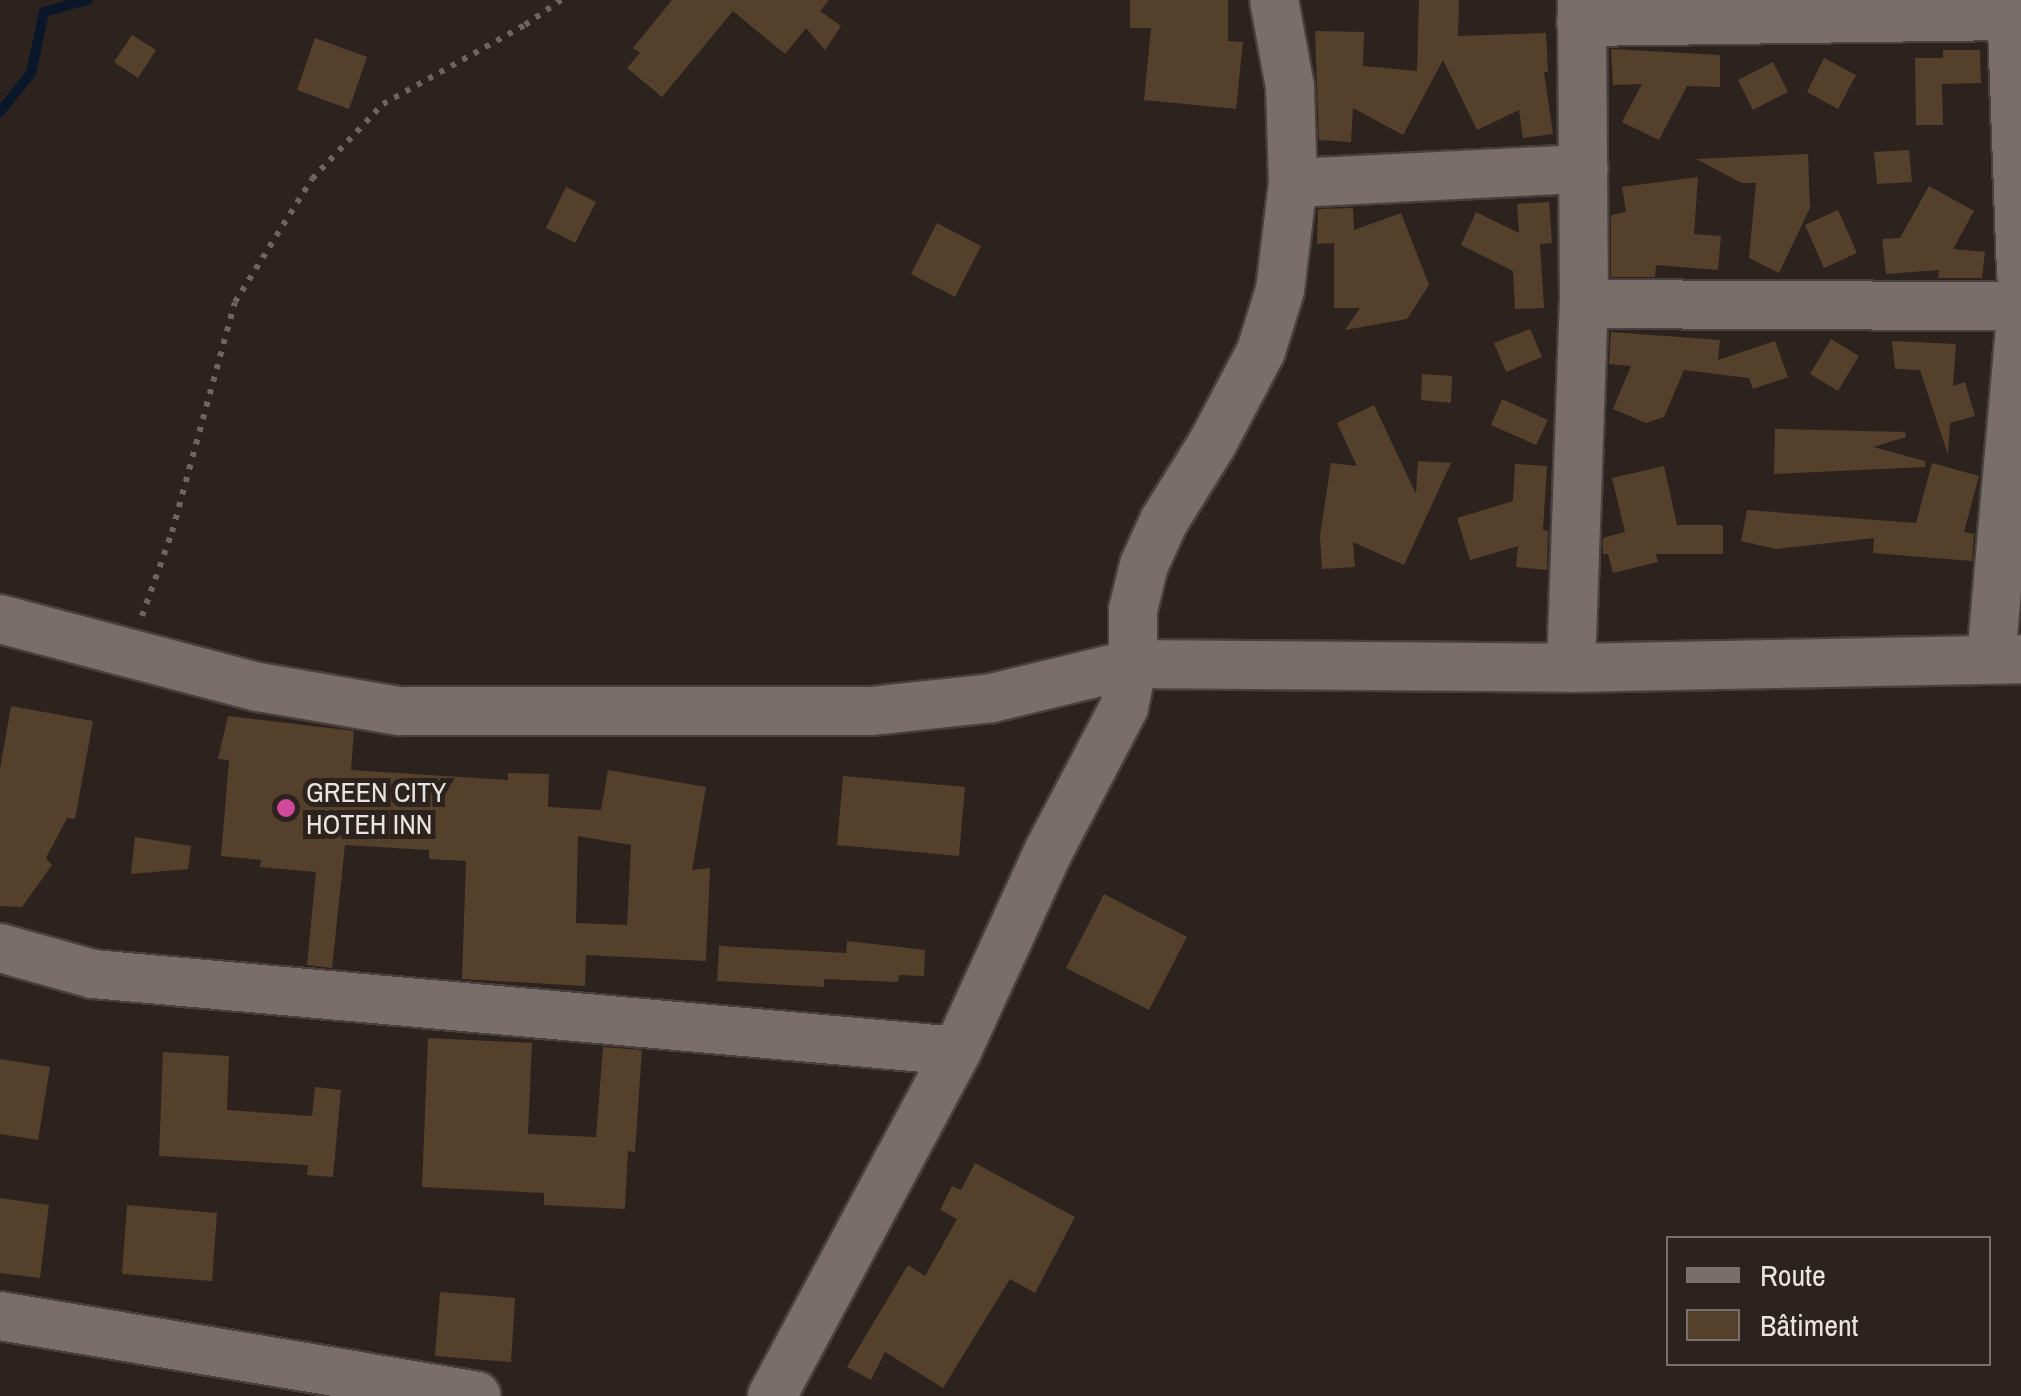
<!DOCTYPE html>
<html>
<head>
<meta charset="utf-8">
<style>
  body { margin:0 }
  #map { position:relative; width:2021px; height:1396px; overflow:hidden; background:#2c231f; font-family:"Archivo Narrow",sans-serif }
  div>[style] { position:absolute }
  .stream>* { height:10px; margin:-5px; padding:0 5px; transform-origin:5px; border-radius:5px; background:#0a172a }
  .building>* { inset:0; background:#55402b }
  .path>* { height:6px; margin-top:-3px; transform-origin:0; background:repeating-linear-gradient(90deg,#6d6561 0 5px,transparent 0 13px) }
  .roads { filter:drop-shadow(2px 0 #47403c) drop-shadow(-2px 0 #47403c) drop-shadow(0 2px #47403c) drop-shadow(0 -2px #47403c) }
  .minor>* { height:48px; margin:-24px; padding:0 24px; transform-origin:24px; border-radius:24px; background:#796e69 }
  .dots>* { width:28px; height:28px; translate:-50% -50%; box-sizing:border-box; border:5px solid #2c231f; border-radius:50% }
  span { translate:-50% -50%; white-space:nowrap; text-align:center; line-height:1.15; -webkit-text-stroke:10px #2c231f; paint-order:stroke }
  .poi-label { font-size:28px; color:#eae4e1 }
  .left { translate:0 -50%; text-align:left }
  .legend { position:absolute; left:1666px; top:1236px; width:325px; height:130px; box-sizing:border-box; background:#2c231f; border:2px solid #78706d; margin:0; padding:12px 18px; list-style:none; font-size:30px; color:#eae4e1 }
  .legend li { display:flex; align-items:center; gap:20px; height:50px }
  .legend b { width:50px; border:2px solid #78706d }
</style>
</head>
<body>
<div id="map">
  <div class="stream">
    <div style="left:0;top:112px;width:50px;rotate:-51.5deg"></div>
    <div style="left:31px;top:73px;width:62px;rotate:-78deg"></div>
    <div style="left:44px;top:12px;width:45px;rotate:-15.6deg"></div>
  </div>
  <div class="building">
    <div style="clip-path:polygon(672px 0,829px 0,820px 11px,841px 26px,825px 50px,806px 28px,785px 54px,733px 11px,662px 97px,627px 68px,640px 53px,633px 48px)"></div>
    <div style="clip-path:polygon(1130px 0,1228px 0,1228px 41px,1243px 42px,1236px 109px,1144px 100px,1151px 28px,1130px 28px)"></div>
    <div style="clip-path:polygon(1419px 0,1459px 0,1458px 36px,1546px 33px,1548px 72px,1544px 72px,1553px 134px,1523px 138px,1519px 110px,1477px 130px,1443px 60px,1403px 135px,1353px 108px,1351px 142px,1319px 140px,1315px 31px,1364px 32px,1363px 66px,1417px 71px)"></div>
    <div style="clip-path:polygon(132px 35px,156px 50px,138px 78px,114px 62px)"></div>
    <div style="clip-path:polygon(315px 38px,367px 57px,349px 109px,297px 90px)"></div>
    <div style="clip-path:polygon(1611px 49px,1720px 55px,1720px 87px,1687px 86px,1659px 140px,1622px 122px,1642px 84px,1613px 85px)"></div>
    <div style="clip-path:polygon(1943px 50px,1980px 50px,1981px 83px,1942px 84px,1943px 125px,1916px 125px,1915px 58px,1943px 58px)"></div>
    <div style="clip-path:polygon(1824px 58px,1856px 75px,1838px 109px,1807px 92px)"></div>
    <div style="clip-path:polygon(1773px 62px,1788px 92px,1753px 110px,1738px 80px)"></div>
    <div style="clip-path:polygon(1909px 150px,1912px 182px,1877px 184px,1874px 152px)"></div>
    <div style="clip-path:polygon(1808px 154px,1810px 208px,1779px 273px,1749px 258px,1756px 183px,1742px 183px,1696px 159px)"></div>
    <div style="clip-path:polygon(1698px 177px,1694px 234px,1721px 236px,1718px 270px,1656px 265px,1655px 277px,1611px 277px,1611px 215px,1626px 212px,1622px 187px)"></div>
    <div style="clip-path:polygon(1929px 186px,1974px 211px,1953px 249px,1985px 252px,1982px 278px,1938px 278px,1939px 270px,1886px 274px,1882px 239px,1900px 238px)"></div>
    <div style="clip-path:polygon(566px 187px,596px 202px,575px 243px,546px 228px)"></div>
    <div style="clip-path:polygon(1549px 202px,1552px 243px,1540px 244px,1544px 308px,1515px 309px,1513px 271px,1461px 245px,1476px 212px,1519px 233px,1517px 204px)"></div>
    <div style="clip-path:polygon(1353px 208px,1354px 230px,1401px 213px,1429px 285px,1407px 319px,1345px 330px,1360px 308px,1334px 308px,1334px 243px,1317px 244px,1318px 209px)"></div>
    <div style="clip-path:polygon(1838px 210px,1857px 253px,1824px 268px,1805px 225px)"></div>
    <div style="clip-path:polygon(937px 223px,981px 246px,955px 297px,911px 274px)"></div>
    <div style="clip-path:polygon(1530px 329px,1542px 357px,1506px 372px,1494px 343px)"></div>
    <div style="clip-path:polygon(1611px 332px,1720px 340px,1718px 360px,1775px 341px,1788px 377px,1753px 389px,1749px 378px,1684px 370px,1664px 417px,1646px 423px,1613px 409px,1631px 366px,1609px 364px)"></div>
    <div style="clip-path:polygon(1831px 339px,1859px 356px,1838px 391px,1810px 374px)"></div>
    <div style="clip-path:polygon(1892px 341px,1956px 344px,1953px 386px,1965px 382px,1975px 416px,1950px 423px,1948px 455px,1920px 370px,1895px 369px)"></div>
    <div style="clip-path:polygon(1422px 374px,1452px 376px,1451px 403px,1421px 400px)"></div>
    <div style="clip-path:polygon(1502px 399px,1548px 420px,1536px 445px,1491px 425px)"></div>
    <div style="clip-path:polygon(1374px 405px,1416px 494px,1418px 461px,1451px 463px,1404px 565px,1353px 542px,1355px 567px,1322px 569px,1320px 536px,1331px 463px,1357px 466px,1337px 423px)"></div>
    <div style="clip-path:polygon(1775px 429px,1905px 432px,1906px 437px,1873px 447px,1925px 461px,1925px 467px,1774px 474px)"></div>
    <div style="clip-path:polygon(1932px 463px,1979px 476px,1964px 532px,1974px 534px,1972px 561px,1873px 553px,1874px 538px,1776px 549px,1741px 541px,1747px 510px,1916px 523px)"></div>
    <div style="clip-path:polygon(1515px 464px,1547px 466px,1543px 530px,1548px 531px,1547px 570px,1516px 567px,1518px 546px,1470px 560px,1457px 518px,1513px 501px)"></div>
    <div style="clip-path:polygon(1664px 466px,1677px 525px,1723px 525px,1723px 554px,1656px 554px,1658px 562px,1613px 573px,1608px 554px,1603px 554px,1603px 538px,1625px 532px,1612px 478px)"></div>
    <div style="clip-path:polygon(11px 706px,93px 721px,75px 819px,67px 818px,46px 858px,52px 865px,22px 907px,0 906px,0 769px)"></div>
    <div style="clip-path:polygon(evenodd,228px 716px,354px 731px,351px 770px,508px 780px,508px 773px,549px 774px,548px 807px,601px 810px,608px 770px,706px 787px,692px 870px,710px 868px,706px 961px,586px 955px,585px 986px,462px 979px,466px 861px,429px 859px,429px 850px,345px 845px,332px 968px,307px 965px,316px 872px,260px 867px,261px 860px,221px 856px,229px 760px,218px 759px,228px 716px,578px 836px,631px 845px,627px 925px,576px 923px,578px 836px)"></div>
    <div style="clip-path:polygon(843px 776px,965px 787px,959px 856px,837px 845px)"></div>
    <div style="clip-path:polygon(135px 837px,191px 846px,188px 869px,131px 874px)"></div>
    <div style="clip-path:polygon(1104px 894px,1187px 937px,1149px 1010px,1066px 968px)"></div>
    <div style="clip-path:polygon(847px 941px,925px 950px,924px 976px,899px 975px,898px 982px,824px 979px,824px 987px,717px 981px,719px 946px,846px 953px)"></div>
    <div style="clip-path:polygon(428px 1038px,532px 1043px,528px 1134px,596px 1137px,603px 1047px,642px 1050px,635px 1152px,628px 1151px,625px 1209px,544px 1205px,544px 1193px,422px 1187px)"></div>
    <div style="clip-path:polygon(163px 1052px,229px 1056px,227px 1110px,312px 1116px,315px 1087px,341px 1090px,333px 1177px,307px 1175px,308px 1165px,159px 1156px)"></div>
    <div style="clip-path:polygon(0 1059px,50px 1067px,38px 1140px,0 1134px)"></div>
    <div style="clip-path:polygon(975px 1163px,1075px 1217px,1035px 1293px,1010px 1279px,943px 1388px,885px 1352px,871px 1380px,847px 1367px,908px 1265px,925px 1276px,957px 1219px,940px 1210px,952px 1186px,961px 1190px)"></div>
    <div style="clip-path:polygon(0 1198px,49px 1205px,40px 1278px,0 1273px)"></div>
    <div style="clip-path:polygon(127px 1205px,217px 1213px,212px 1281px,122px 1274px)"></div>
    <div style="clip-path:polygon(440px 1292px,515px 1298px,511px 1362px,435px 1356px)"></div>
  </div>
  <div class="path">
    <div style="left:142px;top:616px;width:89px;rotate:-70.3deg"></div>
    <div style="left:172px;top:532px;width:238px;rotate:-74.7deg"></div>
    <div style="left:235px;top:302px;width:145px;rotate:-58deg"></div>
    <div style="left:312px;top:179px;width:103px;rotate:-46.6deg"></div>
    <div style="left:383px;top:104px;width:162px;rotate:-29.1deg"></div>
    <div style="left:525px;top:25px;width:44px;rotate:-34.8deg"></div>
  </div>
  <div class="roads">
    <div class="minor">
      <div style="left:2011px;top:0;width:274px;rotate:87.9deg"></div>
      <div style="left:1581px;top:22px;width:440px;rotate:-0.8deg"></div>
      <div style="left:1293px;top:183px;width:291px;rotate:-2.8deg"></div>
      <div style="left:1584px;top:304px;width:437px;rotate:0.3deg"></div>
      <div style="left:0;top:619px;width:267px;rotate:14.8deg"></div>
      <div style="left:258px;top:687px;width:143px;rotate:9.7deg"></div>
      <div style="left:399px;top:711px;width:472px"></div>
      <div style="left:871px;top:711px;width:122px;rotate:-6.1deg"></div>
      <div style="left:992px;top:698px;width:145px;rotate:-13.6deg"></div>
      <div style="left:1133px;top:664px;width:438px;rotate:0.5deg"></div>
      <div style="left:1571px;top:668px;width:450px;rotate:-1.1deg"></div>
      <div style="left:1991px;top:659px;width:341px;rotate:-85deg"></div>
      <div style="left:1571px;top:668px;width:364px;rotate:-88deg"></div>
      <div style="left:1584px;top:304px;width:304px;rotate:-90.4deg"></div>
      <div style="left:0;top:948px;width:97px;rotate:15.6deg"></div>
      <div style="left:93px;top:974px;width:867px;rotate:5.09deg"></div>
      <div style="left:0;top:1316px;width:483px;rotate:9.5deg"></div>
      <div style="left:772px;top:1396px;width:391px;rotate:-61.8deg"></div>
      <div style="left:957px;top:1051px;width:219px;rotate:-65.4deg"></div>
      <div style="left:1048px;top:852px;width:164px;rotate:-62.3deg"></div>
      <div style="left:1124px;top:707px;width:44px;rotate:-78.2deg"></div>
      <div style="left:1133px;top:664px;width:54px;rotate:-90deg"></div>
      <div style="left:1133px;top:610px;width:46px;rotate:-76.3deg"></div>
      <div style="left:1144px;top:565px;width:48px;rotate:-65.6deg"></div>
      <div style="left:1164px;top:521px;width:91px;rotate:-58.1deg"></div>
      <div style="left:1212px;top:444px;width:105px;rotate:-62.2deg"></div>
      <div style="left:1261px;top:351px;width:64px;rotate:-72.7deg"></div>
      <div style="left:1280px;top:290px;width:108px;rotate:-83.1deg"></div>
      <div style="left:1293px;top:183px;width:96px;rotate:-91.8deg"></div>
      <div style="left:1290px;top:87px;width:88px;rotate:-100.4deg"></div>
    </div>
  </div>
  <div class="dots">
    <div style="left:286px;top:808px;background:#d1479c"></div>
  </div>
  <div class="poi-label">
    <span class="left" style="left:306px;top:808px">GREEN CITY<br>HOTEH INN</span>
  </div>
  <ul class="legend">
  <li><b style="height:12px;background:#796e69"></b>Route</li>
  <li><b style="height:28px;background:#55402b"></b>Bâtiment</li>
  </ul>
</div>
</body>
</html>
